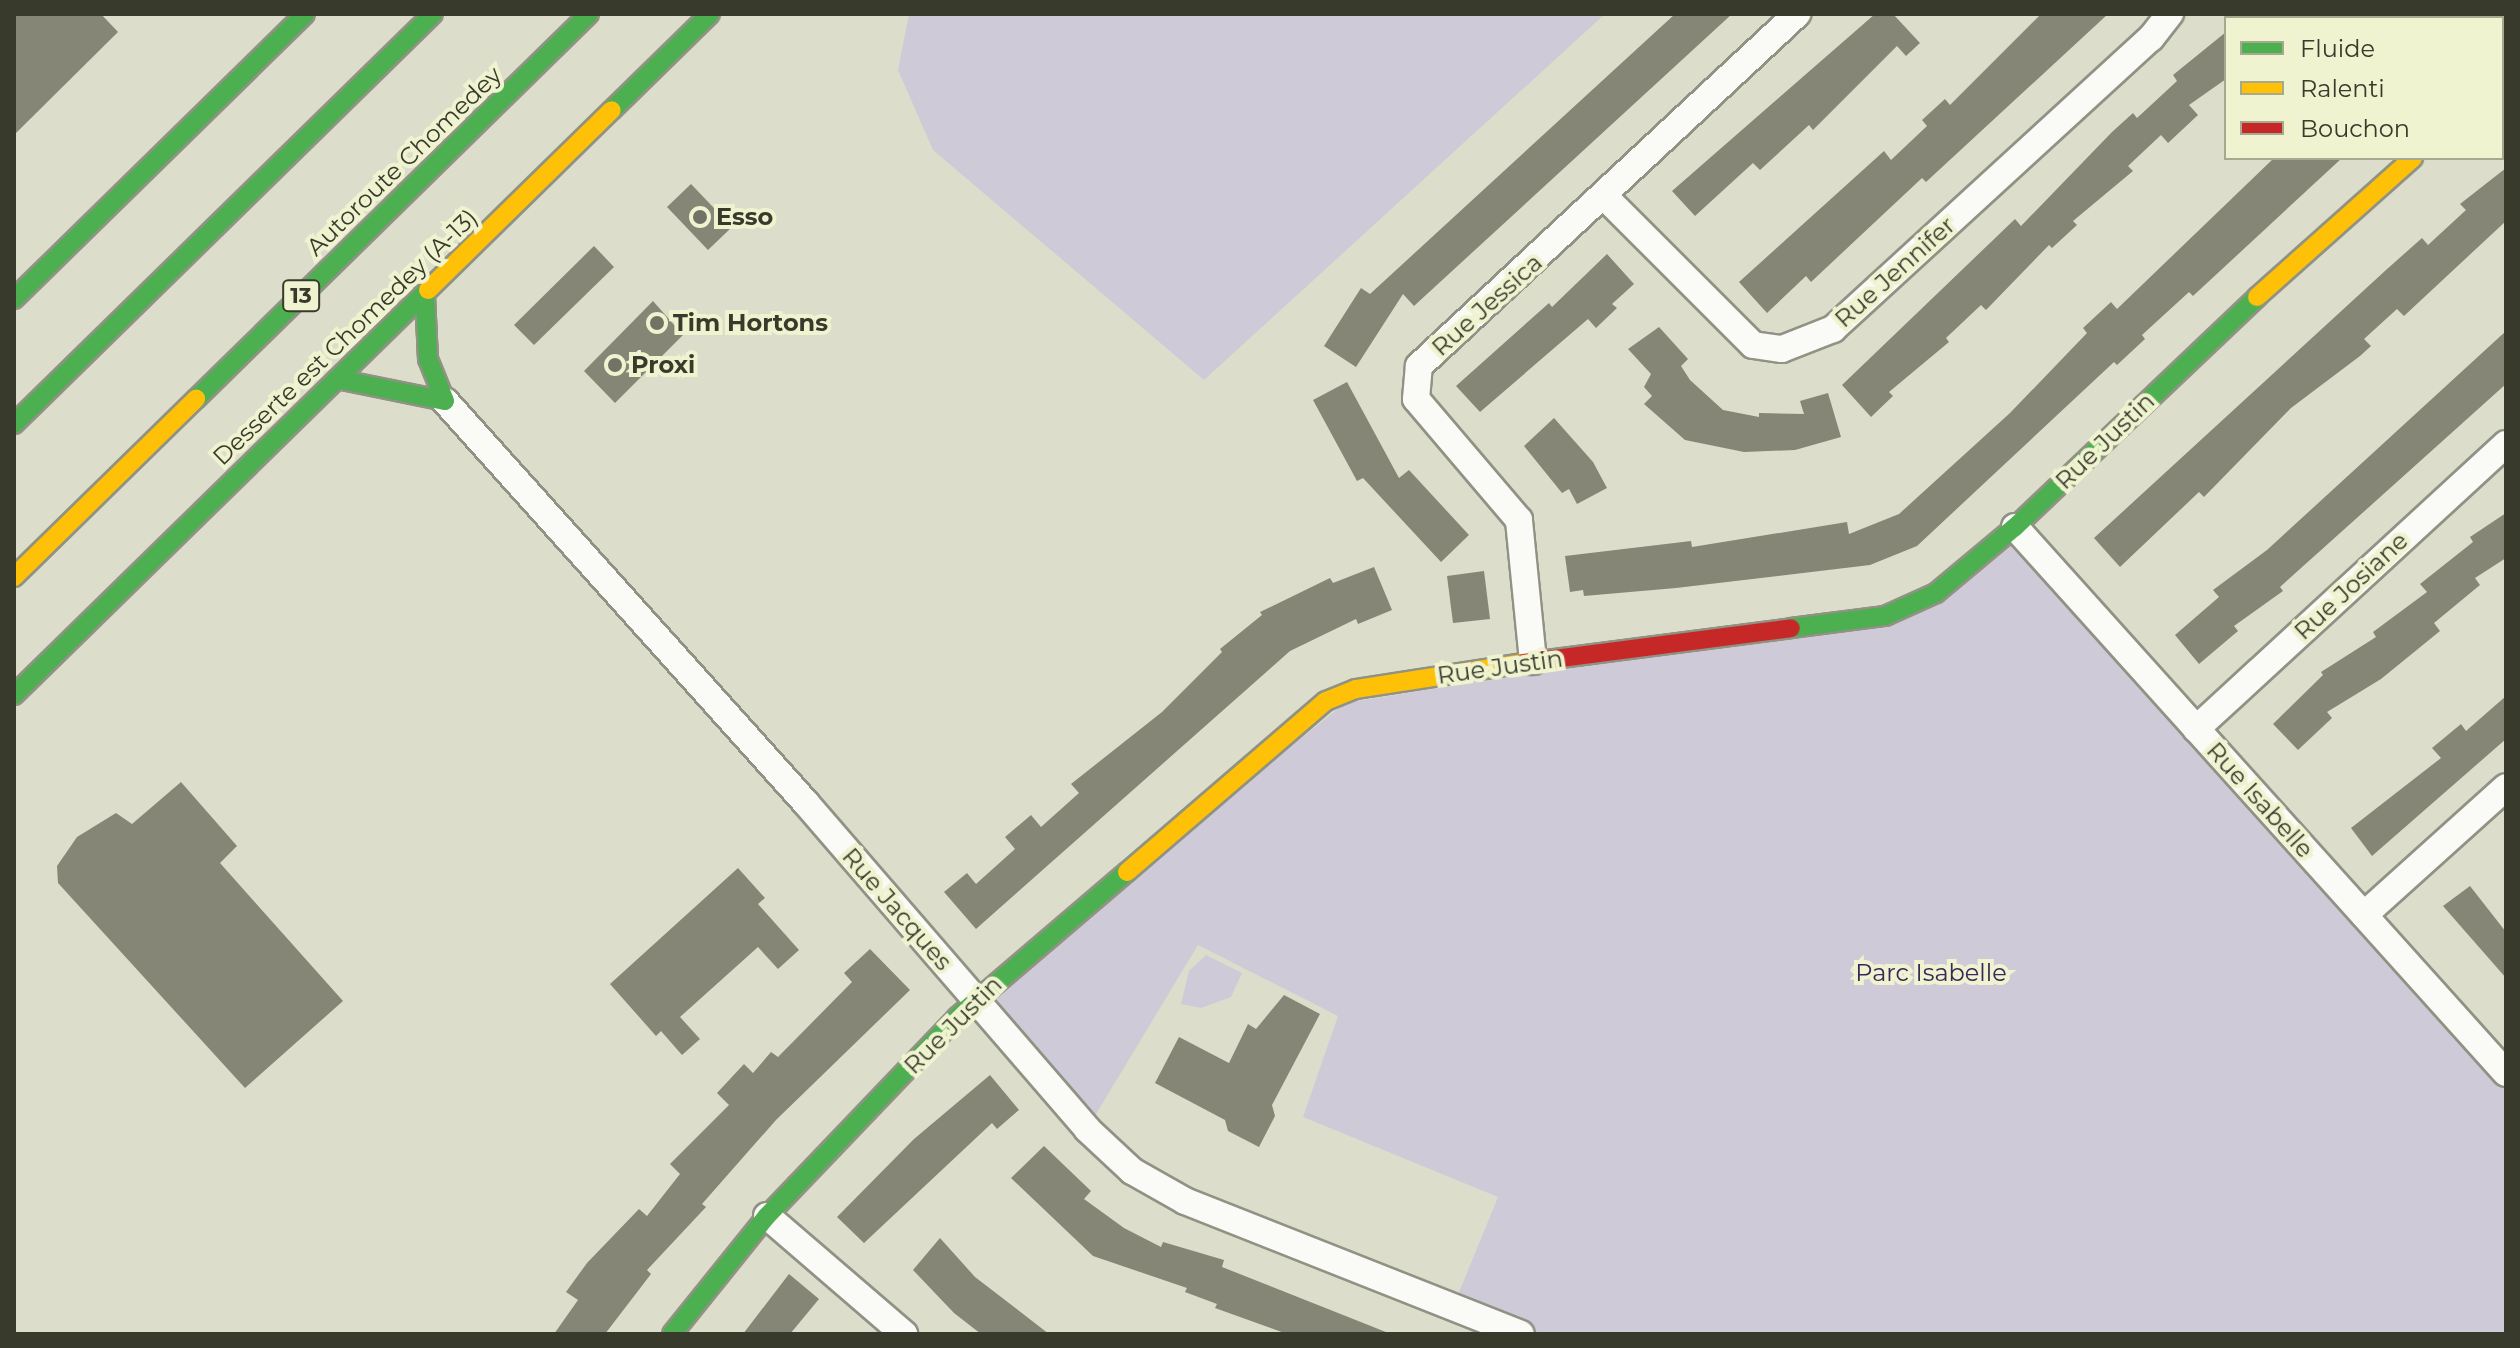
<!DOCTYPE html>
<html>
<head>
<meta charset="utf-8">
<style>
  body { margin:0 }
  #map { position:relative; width:2520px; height:1348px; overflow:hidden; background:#dcdecb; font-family:Montserrat,sans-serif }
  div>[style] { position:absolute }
  .green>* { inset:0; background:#cfcad7 }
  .building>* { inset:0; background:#858676 }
  .roads { filter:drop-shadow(2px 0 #909284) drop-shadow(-2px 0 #909284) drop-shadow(0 2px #909284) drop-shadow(0 -2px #909284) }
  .street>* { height:26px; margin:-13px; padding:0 13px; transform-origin:13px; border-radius:13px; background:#fafaf7 }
  .fast>* { height:18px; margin:-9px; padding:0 9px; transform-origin:9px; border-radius:9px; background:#4caf50 }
  .slow>* { height:18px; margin:-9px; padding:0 9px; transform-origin:9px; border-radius:9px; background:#ffc107 }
  .jam>* { height:18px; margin:-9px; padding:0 9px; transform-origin:9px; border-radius:9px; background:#c62828 }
  .dots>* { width:22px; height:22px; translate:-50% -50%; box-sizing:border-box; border:4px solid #eff3d0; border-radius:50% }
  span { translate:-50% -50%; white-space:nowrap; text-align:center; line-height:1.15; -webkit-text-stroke:8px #eff3d0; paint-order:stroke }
  .shield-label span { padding:2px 6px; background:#eff3d0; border:2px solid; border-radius:6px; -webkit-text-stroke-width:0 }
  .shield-label { font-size:22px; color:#383a2c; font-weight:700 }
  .street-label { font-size:24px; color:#383a2c }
  .poi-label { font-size:24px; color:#383a2c; font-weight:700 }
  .left { translate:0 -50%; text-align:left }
  .park-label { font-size:24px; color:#39275a }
  .frame { position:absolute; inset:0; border:16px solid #383a2c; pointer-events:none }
  .legend { position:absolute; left:2224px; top:16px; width:280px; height:144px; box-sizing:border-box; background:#eff3d0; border:2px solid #a6a98e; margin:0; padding:10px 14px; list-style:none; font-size:24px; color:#383a2c }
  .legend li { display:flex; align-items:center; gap:16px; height:40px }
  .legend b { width:40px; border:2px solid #a6a98e }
</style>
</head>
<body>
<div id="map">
  <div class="green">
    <div style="clip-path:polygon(909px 14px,1605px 14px,1204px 380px,933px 150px,898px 70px)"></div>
    <div style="clip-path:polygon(2015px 527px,2506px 1073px,2506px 1334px,1518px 1334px,1453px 1307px,1498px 1197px,1303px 1117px,1338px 1016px,1198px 945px,1087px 1129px,971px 1004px,1345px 703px,1885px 616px)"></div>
    <div style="clip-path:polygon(1206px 955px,1242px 973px,1231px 997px,1201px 1008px,1181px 1004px,1189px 971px)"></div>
  </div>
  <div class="building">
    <div style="clip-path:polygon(14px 14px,101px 14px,118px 32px,14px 135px)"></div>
    <div style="clip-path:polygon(1675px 14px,1732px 14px,1414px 306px,1403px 294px,1356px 367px,1324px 346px,1361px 288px,1370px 294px)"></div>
    <div style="clip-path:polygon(1875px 14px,1893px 14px,1920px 43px,1906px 56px,1897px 46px,1813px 130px,1809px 125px,1760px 170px,1753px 163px,1695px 216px,1672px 191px)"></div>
    <div style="clip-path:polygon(2041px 14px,2108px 14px,1926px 182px,1922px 178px,1811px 282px,1806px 276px,1767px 313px,1739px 282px,1884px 151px,1891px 160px,1927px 126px,1922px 120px,1945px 99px,1950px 105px)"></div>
    <div style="clip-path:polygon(2226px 32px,2226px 79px,2189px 105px,2198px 115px,2168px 143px,2161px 135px,2128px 166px,2133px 171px,2073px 221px,2077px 225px,2052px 248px,2049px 245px,1986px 310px,1981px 305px,1946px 338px,1949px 342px,1889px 392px,1893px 396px,1871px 417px,1842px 385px,2015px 219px,2021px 226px,2112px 132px,2133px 113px,2137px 118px,2177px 81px,2173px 75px)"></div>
    <div style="clip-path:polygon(2274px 158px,2342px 158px,2193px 296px,2189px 292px,2142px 335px,2145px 339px,2117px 365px,2114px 362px,1917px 546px,1870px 565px,1676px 588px,1584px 596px,1583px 590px,1570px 592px,1565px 556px,1691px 541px,1692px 547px,1847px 522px,1849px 534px,1899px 514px,2010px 413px,2087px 333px,2083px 328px,2111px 302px,2117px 309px)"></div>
    <div style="clip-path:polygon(2506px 168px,2506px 221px,2404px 316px,2397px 309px,2364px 339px,2371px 346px,2360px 356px,2291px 408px,2204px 497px,2199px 492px,2120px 567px,2094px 538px,2386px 270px,2422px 238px,2428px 245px,2466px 210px,2460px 204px)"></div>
    <div style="clip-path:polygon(691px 184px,732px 227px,708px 250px,667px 207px)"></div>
    <div style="clip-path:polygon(594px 246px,614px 267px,534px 345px,514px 325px)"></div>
    <div style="clip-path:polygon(1607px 254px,1634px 284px,1612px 304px,1617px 308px,1596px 328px,1588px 319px,1480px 412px,1456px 386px,1549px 303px,1552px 307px)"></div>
    <div style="clip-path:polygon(653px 301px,683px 335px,615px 403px,584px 371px)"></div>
    <div style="clip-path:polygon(1659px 327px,1688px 359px,1681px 366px,1690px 380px,1723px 410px,1759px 417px,1759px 413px,1804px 414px,1800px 401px,1828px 393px,1841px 437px,1795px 450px,1744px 452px,1685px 440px,1644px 404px,1652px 396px,1644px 387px,1651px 374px,1628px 349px)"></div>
    <div style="clip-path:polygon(2506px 331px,2506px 384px,2280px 587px,2283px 591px,2234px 626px,2238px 631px,2199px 664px,2175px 635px,2219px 597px,2213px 590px,2267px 550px)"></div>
    <div style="clip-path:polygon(1347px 382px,1399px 478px,1409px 470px,1469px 535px,1441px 562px,1363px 478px,1357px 481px,1313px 400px)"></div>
    <div style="clip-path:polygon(1554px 418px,1593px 462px,1607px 488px,1577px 504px,1569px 489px,1562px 493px,1524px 446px)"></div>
    <div style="clip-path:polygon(2506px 513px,2506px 558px,2475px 578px,2480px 585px,2434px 623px,2440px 631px,2381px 679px,2327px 712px,2332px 718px,2298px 750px,2273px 724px,2323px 675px,2321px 672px,2376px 637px,2373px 632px,2427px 592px,2420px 584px,2473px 542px,2470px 537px)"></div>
    <div style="clip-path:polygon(1374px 567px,1392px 610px,1358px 624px,1356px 619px,1290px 651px,976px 929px,944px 892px,967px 873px,976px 884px,1015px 849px,1005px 837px,1031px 815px,1041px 827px,1079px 793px,1071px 784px,1162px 712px,1222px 652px,1220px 649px,1262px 615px,1260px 612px,1330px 578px,1333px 583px)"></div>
    <div style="clip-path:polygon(1484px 571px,1490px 619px,1453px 623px,1447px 576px)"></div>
    <div style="clip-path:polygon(2506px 696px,2506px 739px,2372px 856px,2351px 828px,2441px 758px,2432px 748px,2461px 724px,2466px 731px)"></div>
    <div style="clip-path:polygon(181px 782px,237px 846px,220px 863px,343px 1001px,245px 1088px,58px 883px,57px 866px,77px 837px,116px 813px,132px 824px)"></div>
    <div style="clip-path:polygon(738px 868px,765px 898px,758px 904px,799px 950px,778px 969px,758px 947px,680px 1017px,700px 1039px,682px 1055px,661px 1031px,656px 1036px,610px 984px)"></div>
    <div style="clip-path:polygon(2470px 886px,2506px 932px,2506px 978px,2443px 906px)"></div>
    <div style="clip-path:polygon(870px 949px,910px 990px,776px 1120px,702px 1204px,706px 1207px,647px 1270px,651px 1274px,605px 1334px,554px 1334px,578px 1300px,566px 1292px,587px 1263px,639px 1209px,647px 1216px,680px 1174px,670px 1164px,729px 1105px,717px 1093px,744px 1064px,753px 1073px,771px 1052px,778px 1057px,852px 982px,844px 973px)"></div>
    <div style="clip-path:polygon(1284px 995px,1320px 1014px,1272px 1105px,1275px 1116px,1259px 1147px,1228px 1131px,1225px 1120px,1155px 1083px,1179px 1037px,1229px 1063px,1248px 1024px,1256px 1029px)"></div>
    <div style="clip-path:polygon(990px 1075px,1019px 1110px,997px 1129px,992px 1123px,864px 1243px,837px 1217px,914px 1139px)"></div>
    <div style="clip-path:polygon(1044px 1146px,1091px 1191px,1084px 1199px,1124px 1228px,1161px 1247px,1163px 1242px,1224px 1260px,1222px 1267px,1391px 1334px,1287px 1334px,1215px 1308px,1217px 1304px,1185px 1292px,1187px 1288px,1093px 1256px,1011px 1178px)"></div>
    <div style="clip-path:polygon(940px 1238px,975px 1277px,1049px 1334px,981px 1334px,954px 1313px,913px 1270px)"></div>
    <div style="clip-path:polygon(789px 1274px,819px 1299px,790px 1334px,743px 1334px)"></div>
  </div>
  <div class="roads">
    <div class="street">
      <div style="left:2388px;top:14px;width:6px;rotate:45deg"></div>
      <div style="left:2502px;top:80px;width:5px;rotate:-37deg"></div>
      <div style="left:1605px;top:197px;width:209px;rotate:45deg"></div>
      <div style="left:1753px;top:345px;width:29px;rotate:8deg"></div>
      <div style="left:1782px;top:349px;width:55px;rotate:-21.4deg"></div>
      <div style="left:1833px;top:329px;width:431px;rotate:-42.5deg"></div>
      <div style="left:2151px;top:38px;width:31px;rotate:-52deg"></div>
      <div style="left:445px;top:401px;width:540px;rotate:48.08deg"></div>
      <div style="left:806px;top:803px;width:430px;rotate:49.2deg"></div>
      <div style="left:1087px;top:1129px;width:62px;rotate:43deg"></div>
      <div style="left:1132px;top:1171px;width:61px;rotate:29.5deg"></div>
      <div style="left:1185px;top:1201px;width:361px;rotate:21.6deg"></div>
      <div style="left:2015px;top:527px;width:734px;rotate:48.04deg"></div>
      <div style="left:1533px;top:661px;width:142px;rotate:-95.7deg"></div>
      <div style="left:1519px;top:520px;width:159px;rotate:-130.4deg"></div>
      <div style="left:1416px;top:399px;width:33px;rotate:-85deg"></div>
      <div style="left:1419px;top:366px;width:517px;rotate:-42.96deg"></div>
      <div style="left:2196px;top:729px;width:421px;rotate:-42.6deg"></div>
      <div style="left:2364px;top:915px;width:191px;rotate:-42deg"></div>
      <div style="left:767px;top:1216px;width:181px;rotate:40.7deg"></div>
    </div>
    <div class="fast">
      <div style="left:612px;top:110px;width:137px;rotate:-44.4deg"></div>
      <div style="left:425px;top:296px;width:63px;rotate:87.3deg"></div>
      <div style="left:428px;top:359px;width:45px;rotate:68deg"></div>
      <div style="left:14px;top:299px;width:407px;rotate:-44.4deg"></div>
      <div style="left:337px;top:379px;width:110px;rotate:11.5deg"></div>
      <div style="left:196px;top:399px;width:550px;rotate:-44.41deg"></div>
      <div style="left:14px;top:424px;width:586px;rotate:-44.38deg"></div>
      <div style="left:1791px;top:628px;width:95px;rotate:-7.3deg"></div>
      <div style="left:1885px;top:616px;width:56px;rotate:-24.3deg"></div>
      <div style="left:1936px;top:593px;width:103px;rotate:-39.9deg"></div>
      <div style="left:2015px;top:527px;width:334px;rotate:-43.5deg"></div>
      <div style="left:14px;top:695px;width:579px;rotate:-44.37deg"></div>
      <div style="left:672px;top:1334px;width:151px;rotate:-51.2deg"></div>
      <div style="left:767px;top:1216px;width:275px;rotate:-46.3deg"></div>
      <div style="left:957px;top:1017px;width:223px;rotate:-40.5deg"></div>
    </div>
    <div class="slow">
      <div style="left:428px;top:290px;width:257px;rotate:-44.4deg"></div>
      <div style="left:2257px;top:297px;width:209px;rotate:-41.7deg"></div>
      <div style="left:14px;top:577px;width:255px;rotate:-44.4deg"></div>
      <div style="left:1127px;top:872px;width:262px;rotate:-40.7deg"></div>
      <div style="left:1326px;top:701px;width:32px;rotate:-22deg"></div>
      <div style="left:1356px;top:689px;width:169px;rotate:-8.8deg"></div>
    </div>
    <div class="jam">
      <div style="left:1523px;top:663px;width:270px;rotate:-7.4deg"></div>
    </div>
  </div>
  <div class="dots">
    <div style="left:700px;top:217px;background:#717364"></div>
    <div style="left:657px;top:323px;background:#717364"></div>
    <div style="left:615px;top:365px;background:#717364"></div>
  </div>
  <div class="shield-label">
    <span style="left:301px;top:296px">13</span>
  </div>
  <div class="street-label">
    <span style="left:404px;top:161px;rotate:-44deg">Autoroute Chomedey</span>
    <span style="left:1895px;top:272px;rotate:-42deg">Rue Jennifer</span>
    <span style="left:1487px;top:305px;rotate:-42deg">Rue Jessica</span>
    <span style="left:345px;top:337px;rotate:-44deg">Desserte est Chomedey (A-13)</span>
    <span style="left:2105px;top:441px;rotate:-44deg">Rue Justin</span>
    <span style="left:2351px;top:586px;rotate:-43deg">Rue Josiane</span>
    <span style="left:1500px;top:667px;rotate:-8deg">Rue Justin</span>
    <span style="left:2260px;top:800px;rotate:48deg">Rue Isabelle</span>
    <span style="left:897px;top:909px;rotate:49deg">Rue Jacques</span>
    <span style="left:953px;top:1025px;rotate:-45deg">Rue Justin</span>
  </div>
  <div class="poi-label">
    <span class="left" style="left:716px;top:217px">Esso</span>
    <span class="left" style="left:673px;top:323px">Tim Hortons</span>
    <span class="left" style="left:631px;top:365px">Proxi</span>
  </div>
  <div class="park-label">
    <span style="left:1931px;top:973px">Parc Isabelle</span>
  </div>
  <div class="frame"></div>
  <ul class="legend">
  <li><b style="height:10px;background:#4caf50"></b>Fluide</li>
  <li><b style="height:10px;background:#ffc107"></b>Ralenti</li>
  <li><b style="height:10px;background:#c62828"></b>Bouchon</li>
  </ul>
</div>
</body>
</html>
